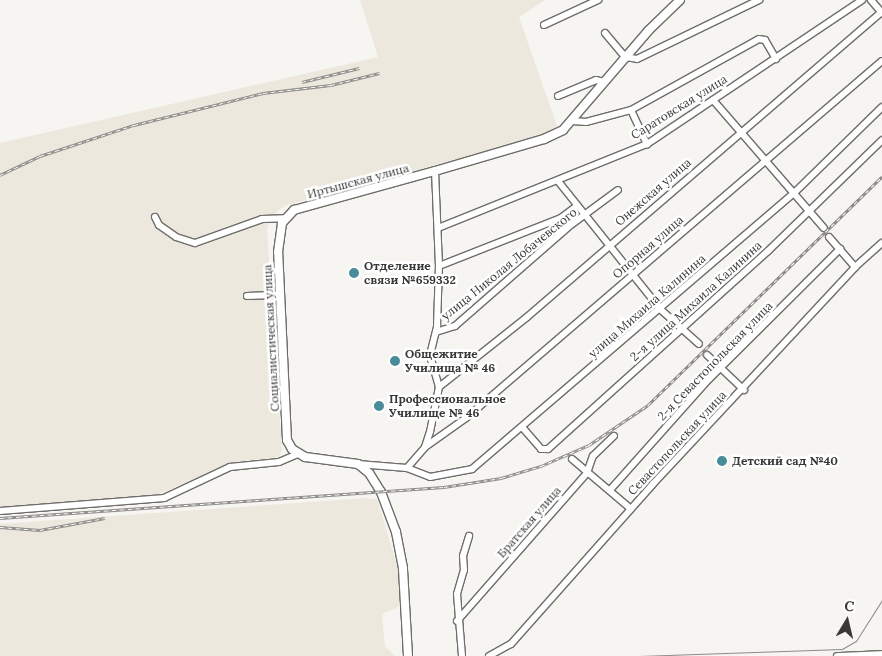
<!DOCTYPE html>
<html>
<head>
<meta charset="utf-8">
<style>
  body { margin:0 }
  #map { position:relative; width:882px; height:656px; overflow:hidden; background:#f7f5f1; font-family:Lora,serif }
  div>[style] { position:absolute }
  .built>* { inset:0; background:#ede8dd }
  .roads { filter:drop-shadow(1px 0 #6e6d6a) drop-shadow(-1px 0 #6e6d6a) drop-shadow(0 1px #6e6d6a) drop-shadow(0 -1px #6e6d6a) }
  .minor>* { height:6px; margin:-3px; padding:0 3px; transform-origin:3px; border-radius:3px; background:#fff }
  .major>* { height:8px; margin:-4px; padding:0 4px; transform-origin:4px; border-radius:4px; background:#fff }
  .tram>* { height:1px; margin:-0.5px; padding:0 0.5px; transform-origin:0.5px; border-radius:0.5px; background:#8c8b88 }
  .rail>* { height:3px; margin-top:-1.5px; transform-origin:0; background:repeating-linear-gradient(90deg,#fff 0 4px,#8c8b88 0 8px); box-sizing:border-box; border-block:1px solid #8c8b88 }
  .dots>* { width:14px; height:14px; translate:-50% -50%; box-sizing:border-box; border:2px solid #fff; border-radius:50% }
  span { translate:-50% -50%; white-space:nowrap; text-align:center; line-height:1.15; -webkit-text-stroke:5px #fff; paint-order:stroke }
  .street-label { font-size:12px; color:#393837 }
  .poi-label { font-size:12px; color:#393837; font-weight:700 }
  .left { translate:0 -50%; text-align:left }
  .north { position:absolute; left:822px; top:596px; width:50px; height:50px; -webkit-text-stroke:4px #fff; paint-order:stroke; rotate:9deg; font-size:14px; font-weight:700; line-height:20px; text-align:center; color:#393837 }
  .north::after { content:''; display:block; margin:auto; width:18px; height:22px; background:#393837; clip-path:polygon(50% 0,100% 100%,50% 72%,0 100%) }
</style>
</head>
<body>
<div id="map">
  <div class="built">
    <div style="clip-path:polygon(360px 0,545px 0,519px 17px,557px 126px,539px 137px,284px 206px,273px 215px,267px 229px,282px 450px,279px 457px,234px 462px,156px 495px,0 507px,0 143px,378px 57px)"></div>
    <div style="clip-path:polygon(366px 498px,377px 499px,398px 569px,401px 606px,382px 614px,385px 646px,395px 656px,0 656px,0 524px)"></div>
  </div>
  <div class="roads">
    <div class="minor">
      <div style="left:871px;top:0;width:17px;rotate:50deg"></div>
      <div style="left:544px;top:25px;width:60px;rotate:-24.8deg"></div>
      <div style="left:605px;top:33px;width:31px;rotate:50deg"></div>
      <div style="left:625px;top:57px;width:12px;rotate:9deg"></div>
      <div style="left:637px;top:59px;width:136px;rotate:-25.8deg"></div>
      <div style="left:558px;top:96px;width:41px;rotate:-22.8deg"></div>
      <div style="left:596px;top:80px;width:8px;rotate:14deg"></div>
      <div style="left:713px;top:100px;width:169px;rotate:49.1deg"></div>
      <div style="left:631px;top:110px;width:38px;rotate:65deg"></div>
      <div style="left:573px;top:121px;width:13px;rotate:4deg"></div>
      <div style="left:586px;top:122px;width:47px;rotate:-14.9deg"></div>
      <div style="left:631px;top:110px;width:146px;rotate:-29deg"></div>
      <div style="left:759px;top:39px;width:6px;rotate:9deg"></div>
      <div style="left:765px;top:40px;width:22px;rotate:60deg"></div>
      <div style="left:558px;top:181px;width:164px;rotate:51.4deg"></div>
      <div style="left:660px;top:309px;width:52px;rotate:41.9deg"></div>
      <div style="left:155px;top:217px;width:9px;rotate:63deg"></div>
      <div style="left:159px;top:225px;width:21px;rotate:35deg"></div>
      <div style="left:176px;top:237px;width:20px;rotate:18deg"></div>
      <div style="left:195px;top:243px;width:71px;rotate:-19.7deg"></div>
      <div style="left:262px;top:219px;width:23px;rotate:-2deg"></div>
      <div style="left:438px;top:228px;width:225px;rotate:-21.9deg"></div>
      <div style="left:647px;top:144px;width:259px;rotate:-33.8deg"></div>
      <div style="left:829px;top:237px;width:40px;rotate:49deg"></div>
      <div style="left:439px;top:266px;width:131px;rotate:-21.5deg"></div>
      <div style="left:561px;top:218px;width:20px;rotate:-37deg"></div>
      <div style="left:247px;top:296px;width:33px;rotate:-2deg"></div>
      <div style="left:436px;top:332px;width:20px;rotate:-18deg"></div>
      <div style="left:455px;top:326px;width:155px;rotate:-41.1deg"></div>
      <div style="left:572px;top:224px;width:57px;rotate:-36.5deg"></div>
      <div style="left:707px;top:355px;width:51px;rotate:43.4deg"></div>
      <div style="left:439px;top:387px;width:112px;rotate:-38.5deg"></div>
      <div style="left:527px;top:317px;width:467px;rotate:-40.7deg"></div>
      <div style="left:522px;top:427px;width:29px;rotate:49deg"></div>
      <div style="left:541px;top:449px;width:7px"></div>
      <div style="left:548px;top:449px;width:296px;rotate:-42deg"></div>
      <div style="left:768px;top:251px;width:159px;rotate:-44.2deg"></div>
      <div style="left:425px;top:447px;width:50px;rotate:-35.3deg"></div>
      <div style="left:466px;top:418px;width:548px;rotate:-40.64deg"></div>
      <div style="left:572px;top:459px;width:77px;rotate:40.3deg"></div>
      <div style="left:358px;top:464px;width:49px;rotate:4.7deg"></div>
      <div style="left:407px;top:468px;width:28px;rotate:-49deg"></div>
      <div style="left:425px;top:447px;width:16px;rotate:-72deg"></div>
      <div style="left:430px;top:432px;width:46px;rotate:-78.7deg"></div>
      <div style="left:439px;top:387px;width:33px;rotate:-106deg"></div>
      <div style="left:430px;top:355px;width:30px;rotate:-76deg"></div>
      <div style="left:437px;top:326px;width:60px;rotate:-88.1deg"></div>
      <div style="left:439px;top:266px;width:95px;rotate:-92.4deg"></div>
      <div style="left:407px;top:468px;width:25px;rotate:21deg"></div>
      <div style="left:430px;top:477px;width:43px;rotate:-10.8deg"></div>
      <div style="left:472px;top:469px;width:424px;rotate:-40.6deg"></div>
      <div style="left:794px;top:193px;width:123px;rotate:-44.3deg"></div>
      <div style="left:610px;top:490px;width:149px;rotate:-48.3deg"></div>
      <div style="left:709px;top:379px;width:185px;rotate:-44.8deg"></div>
      <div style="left:0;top:511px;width:165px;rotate:-4.5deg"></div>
      <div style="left:164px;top:498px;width:73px;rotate:-25.2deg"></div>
      <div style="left:230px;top:467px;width:49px;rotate:-5.8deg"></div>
      <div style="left:279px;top:462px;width:21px;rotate:-23deg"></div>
      <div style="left:457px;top:621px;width:197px;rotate:-48.7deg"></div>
      <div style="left:587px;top:473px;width:18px;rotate:-71deg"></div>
      <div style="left:593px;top:456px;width:29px;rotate:-44deg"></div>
      <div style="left:462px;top:656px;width:62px;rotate:-94.6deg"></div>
      <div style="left:457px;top:594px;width:25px;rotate:-74deg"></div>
      <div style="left:464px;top:570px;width:14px;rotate:-94deg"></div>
      <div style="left:463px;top:556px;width:21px;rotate:-73deg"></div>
      <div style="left:489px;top:656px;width:25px;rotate:-29deg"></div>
      <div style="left:511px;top:644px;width:213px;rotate:-48.4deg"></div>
      <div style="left:652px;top:485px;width:298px;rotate:-47deg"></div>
      <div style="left:855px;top:267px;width:36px;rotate:-42deg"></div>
      <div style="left:837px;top:656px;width:45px;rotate:-2.5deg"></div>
    </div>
    <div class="major">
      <div style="left:408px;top:656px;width:88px;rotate:-93.3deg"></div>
      <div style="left:403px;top:568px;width:37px;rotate:-101deg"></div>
      <div style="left:396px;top:532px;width:43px;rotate:-110.6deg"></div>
      <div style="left:381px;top:492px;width:22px;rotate:-122deg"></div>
      <div style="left:369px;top:473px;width:14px;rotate:-141deg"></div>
      <div style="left:358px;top:464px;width:53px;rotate:-172.5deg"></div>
      <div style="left:305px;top:457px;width:15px;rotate:-148deg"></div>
      <div style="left:292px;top:449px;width:10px;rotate:-119deg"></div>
      <div style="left:287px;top:440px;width:188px;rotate:-92.7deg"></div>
      <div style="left:278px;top:252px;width:29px;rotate:-82deg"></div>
      <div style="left:282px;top:223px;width:18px;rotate:-47deg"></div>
      <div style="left:294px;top:210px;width:146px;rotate:-15.5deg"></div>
      <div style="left:435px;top:171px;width:114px;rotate:-16.4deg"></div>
      <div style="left:544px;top:139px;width:21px;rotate:-25deg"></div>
      <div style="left:563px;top:130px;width:132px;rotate:-49.3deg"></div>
      <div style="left:649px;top:30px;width:43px;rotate:-44.1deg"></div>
    </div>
  </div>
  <div class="tram">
    <div style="left:639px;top:656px;width:203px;rotate:-2deg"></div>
    <div style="left:842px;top:649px;width:16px;rotate:-30deg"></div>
    <div style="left:856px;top:641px;width:49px;rotate:-57.6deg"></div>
  </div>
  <div class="rail">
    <div style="left:302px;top:82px;width:59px;rotate:-13.8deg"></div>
    <div style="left:0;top:175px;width:44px;rotate:-25.4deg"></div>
    <div style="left:40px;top:156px;width:99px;rotate:-18.3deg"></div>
    <div style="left:134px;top:125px;width:133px;rotate:-13.9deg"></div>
    <div style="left:263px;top:93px;width:68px;rotate:-6.7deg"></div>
    <div style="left:331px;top:85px;width:50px;rotate:-13.8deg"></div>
    <div style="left:0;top:518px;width:445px;rotate:-4deg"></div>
    <div style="left:444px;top:487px;width:58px;rotate:-9deg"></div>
    <div style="left:501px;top:478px;width:42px;rotate:-16.7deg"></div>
    <div style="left:541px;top:466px;width:52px;rotate:-23.6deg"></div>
    <div style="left:589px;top:445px;width:71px;rotate:-34.1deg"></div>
    <div style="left:648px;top:405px;width:327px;rotate:-44.3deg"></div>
    <div style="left:0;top:527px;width:40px;rotate:4.3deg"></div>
    <div style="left:40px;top:530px;width:66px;rotate:-10.5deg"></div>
  </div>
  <div class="dots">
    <div style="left:354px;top:273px;background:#478c98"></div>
    <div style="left:395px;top:361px;background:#478c98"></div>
    <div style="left:379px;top:406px;background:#478c98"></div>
    <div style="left:722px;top:461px;background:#478c98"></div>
  </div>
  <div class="street-label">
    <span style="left:679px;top:107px;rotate:-32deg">Саратовская улица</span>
    <span style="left:358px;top:181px;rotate:-15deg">Иртышская улица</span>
    <span style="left:653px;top:192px;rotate:-41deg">Онежская улица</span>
    <span style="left:648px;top:247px;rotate:-41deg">Опорная улица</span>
    <span style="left:509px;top:264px;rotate:-39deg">улица Николая Лобачевского</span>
    <span style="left:696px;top:301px;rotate:-42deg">2-я улица Михаила Калинина</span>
    <span style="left:647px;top:306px;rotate:-41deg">улица Михаила Калинина</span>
    <span style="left:271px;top:338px;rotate:-93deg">Социалистическая улица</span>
    <span style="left:715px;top:361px;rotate:-46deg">2-я Севастопольская улица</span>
    <span style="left:677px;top:443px;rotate:-47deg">Севастопольская улица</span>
    <span style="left:529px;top:522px;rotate:-49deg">Братская улица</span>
  </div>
  <div class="poi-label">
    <span class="left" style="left:364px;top:273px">Отделение<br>связи №659332</span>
    <span class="left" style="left:405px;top:361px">Общежитие<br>Училища № 46</span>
    <span class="left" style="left:389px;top:406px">Профессиональное<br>Училище № 46</span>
    <span class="left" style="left:732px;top:461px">Детский сад №40</span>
  </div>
  <div class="north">С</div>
</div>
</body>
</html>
